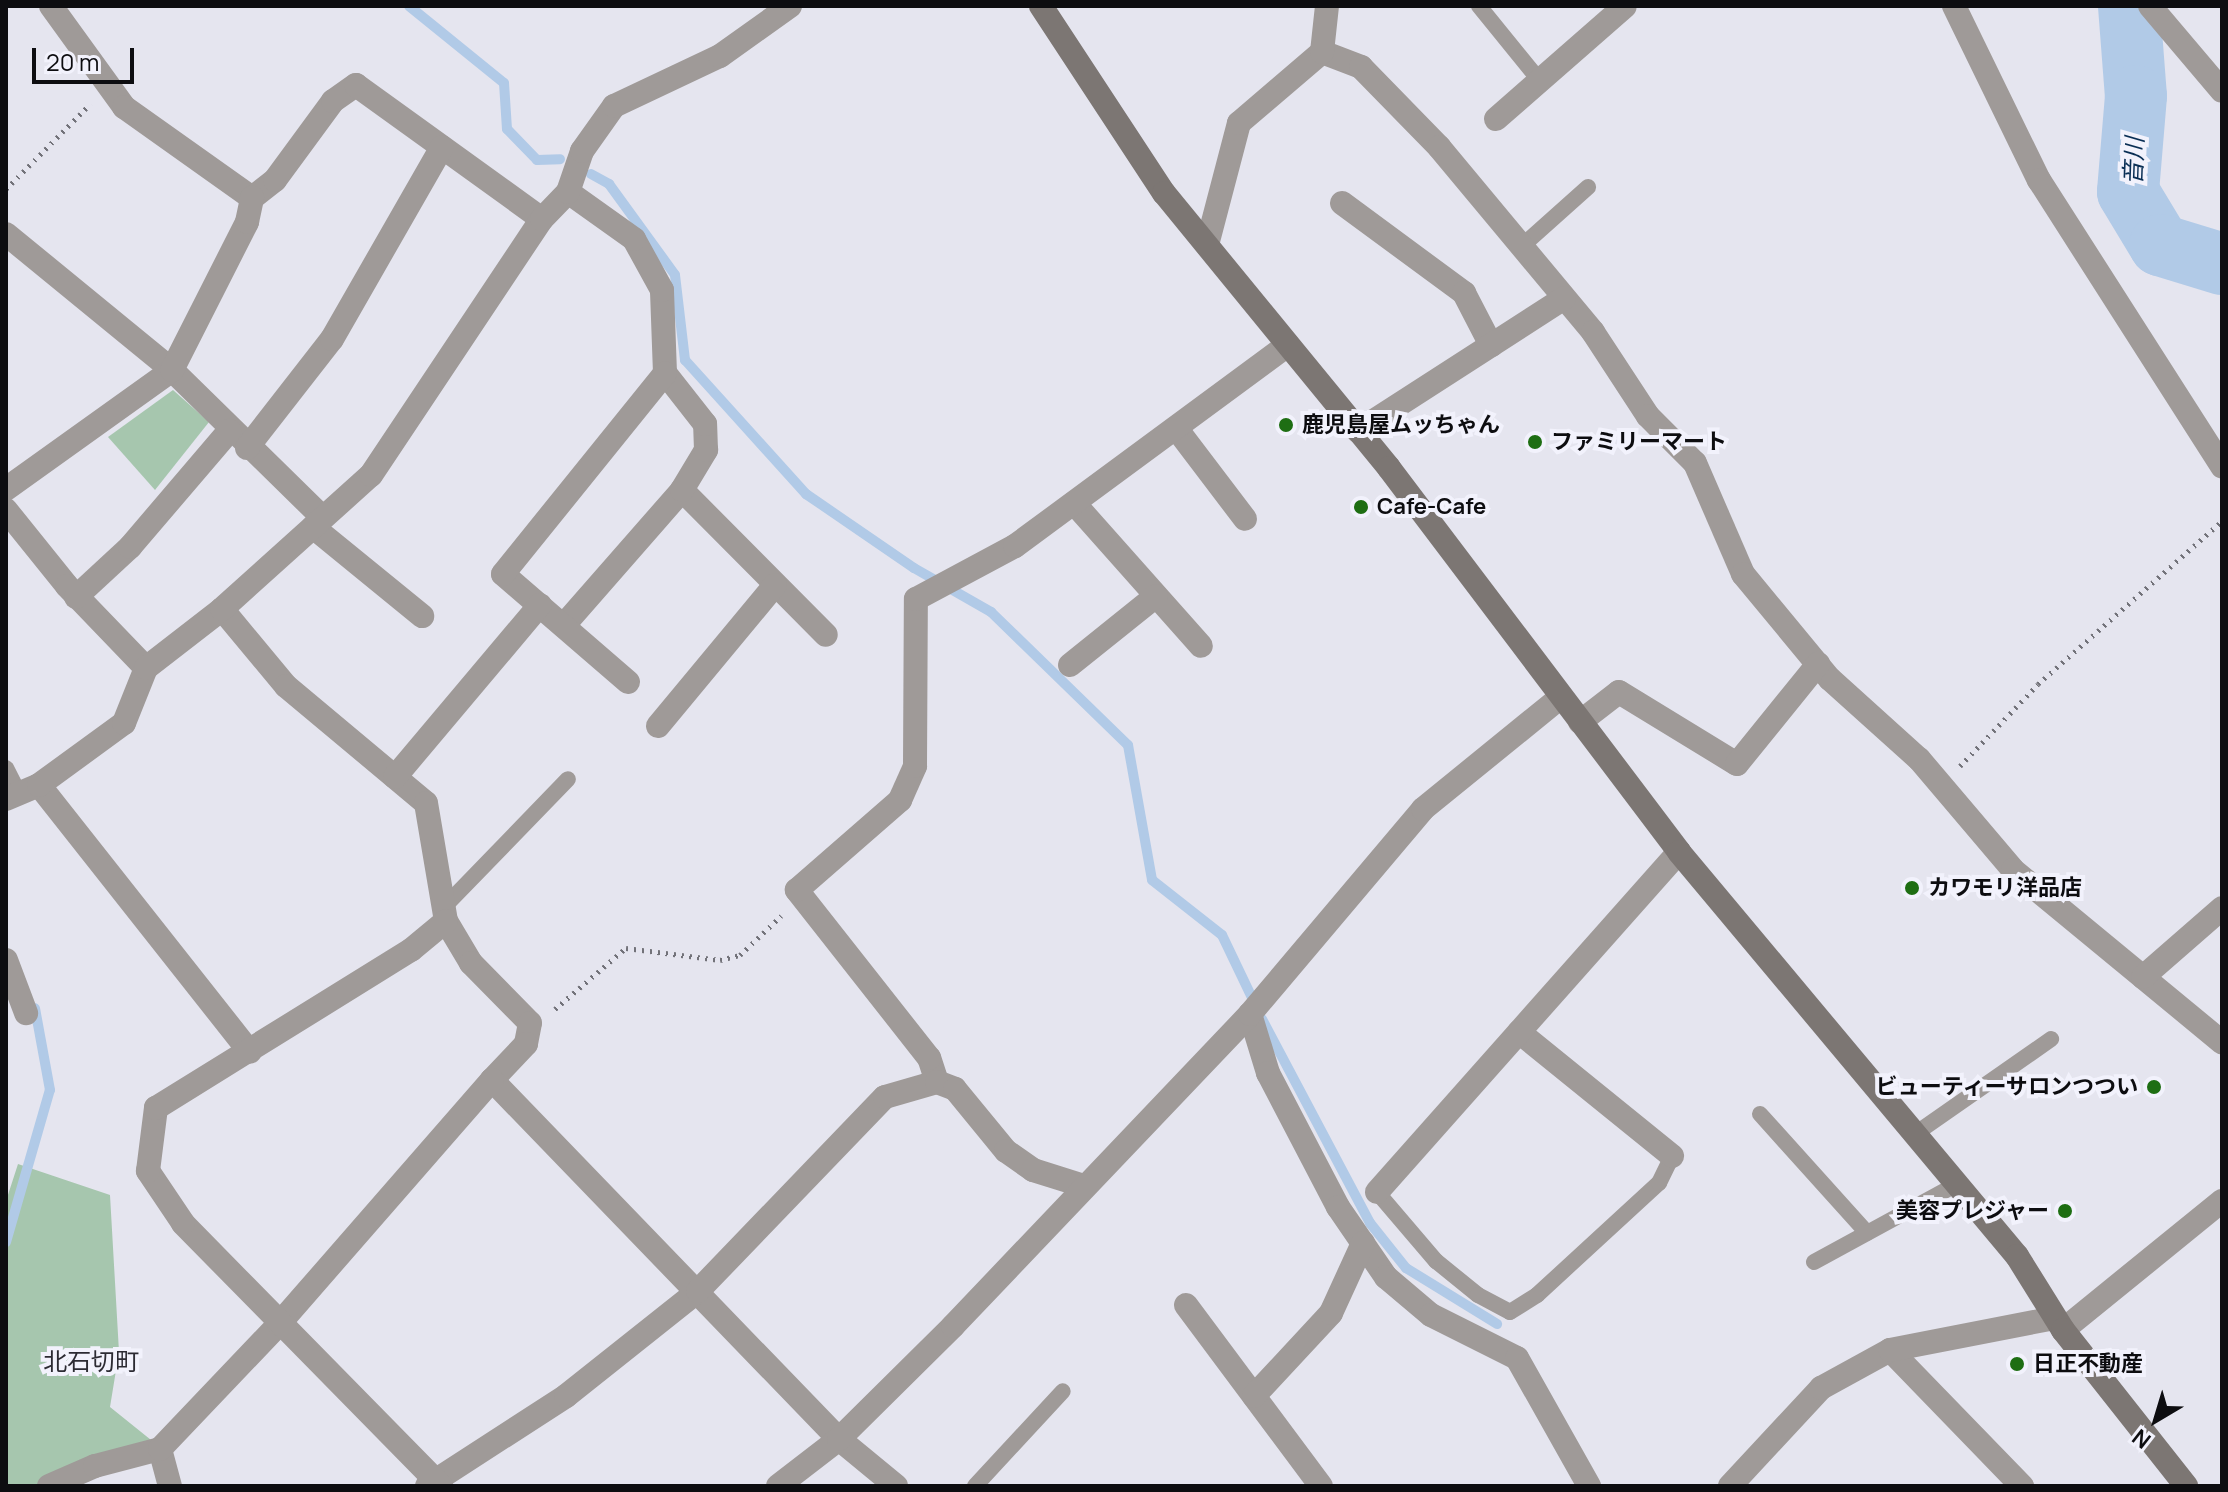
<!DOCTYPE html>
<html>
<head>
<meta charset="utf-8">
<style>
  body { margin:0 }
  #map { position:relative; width:2228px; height:1492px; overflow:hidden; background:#e5e5ef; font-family:Manrope,"Noto Sans JP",sans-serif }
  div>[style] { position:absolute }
  .green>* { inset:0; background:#a6c6ae }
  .stream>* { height:10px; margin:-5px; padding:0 5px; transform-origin:5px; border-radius:5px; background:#b1cae7 }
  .river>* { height:62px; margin:-31px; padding:0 31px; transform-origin:31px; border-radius:31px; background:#b1cae7 }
  .path>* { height:5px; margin-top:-2.5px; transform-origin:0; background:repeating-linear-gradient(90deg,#727279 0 2px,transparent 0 8px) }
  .lane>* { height:16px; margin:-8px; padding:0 8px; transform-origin:8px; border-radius:8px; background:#9f9a98 }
  .street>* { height:24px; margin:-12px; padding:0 12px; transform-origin:12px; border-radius:12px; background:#9f9a98 }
  .secondary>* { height:24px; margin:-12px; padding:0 12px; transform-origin:12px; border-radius:12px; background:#7c7673 }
  .dots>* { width:22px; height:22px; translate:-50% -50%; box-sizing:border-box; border:4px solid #f2f2fc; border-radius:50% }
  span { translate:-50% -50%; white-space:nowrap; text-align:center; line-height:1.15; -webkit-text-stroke:8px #f2f2fc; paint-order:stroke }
  .poi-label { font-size:22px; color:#0d0d10; font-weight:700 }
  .left { translate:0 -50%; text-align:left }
  .right { translate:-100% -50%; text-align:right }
  .water-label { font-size:24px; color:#092e54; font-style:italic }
  .neighbourhood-label { font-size:24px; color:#2c2b33 }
  .frame { position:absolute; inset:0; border:8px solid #0d0d10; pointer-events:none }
  .north { position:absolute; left:2116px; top:1380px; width:80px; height:80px; -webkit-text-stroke:6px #f2f2fc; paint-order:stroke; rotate:218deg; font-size:22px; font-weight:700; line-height:32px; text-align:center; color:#0d0d10 }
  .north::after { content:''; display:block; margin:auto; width:28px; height:36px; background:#0d0d10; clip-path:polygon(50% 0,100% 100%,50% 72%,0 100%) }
  .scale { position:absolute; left:32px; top:48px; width:102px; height:36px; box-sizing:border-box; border:4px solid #0d0d10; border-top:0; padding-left:10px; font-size:24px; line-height:28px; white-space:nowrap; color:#0d0d10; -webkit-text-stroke:6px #f2f2fc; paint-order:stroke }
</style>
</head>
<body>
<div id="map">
  <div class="green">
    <div style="clip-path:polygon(173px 390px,209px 422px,155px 490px,108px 437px)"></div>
    <div style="clip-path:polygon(18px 1164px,110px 1195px,119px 1352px,110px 1407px,156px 1444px,76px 1467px,37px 1486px,6px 1486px,6px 1201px)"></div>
  </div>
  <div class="stream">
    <div style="left:409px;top:6px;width:122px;rotate:39deg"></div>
    <div style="left:504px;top:83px;width:46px;rotate:86.3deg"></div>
    <div style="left:507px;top:129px;width:43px;rotate:45.9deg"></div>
    <div style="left:537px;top:160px;width:23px;rotate:-2deg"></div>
    <div style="left:591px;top:174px;width:21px;rotate:29deg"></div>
    <div style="left:609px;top:184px;width:112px;rotate:54deg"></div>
    <div style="left:675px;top:275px;width:86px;rotate:83.3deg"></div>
    <div style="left:685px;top:360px;width:181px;rotate:47.9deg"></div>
    <div style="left:806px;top:494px;width:131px;rotate:34.4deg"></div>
    <div style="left:914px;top:568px;width:89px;rotate:29.7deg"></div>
    <div style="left:991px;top:612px;width:191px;rotate:44.2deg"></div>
    <div style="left:1128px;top:745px;width:137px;rotate:79.9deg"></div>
    <div style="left:1152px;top:880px;width:89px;rotate:38.2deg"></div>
    <div style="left:1222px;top:935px;width:76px;rotate:64.4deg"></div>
    <div style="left:1262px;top:1019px;width:231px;rotate:62.1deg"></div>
    <div style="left:1370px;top:1223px;width:58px;rotate:51.3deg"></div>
    <div style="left:1406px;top:1268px;width:107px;rotate:31.6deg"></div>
    <div style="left:6px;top:1242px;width:158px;rotate:-73.9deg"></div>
    <div style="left:50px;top:1090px;width:83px;rotate:-100.4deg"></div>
  </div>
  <div class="river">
    <div style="left:2129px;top:6px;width:90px;rotate:85.6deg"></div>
    <div style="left:2136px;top:96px;width:96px;rotate:94.8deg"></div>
    <div style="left:2128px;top:192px;width:62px;rotate:58.9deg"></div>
    <div style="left:2160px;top:245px;width:65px;rotate:17deg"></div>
  </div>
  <div class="path">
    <div style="left:6px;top:189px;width:120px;rotate:-45.3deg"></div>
    <div style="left:1960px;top:766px;width:113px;rotate:-46.4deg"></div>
    <div style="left:2038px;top:684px;width:246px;rotate:-41.5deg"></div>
    <div style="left:555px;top:1009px;width:94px;rotate:-40.7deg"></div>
    <div style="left:626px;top:948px;width:95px;rotate:7.3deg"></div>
    <div style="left:720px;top:960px;width:21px;rotate:-14deg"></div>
    <div style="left:740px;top:955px;width:57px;rotate:-43.6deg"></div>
  </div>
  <div class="lane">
    <div style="left:1479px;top:6px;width:97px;rotate:50.9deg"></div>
    <div style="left:1521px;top:247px;width:90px;rotate:-41.8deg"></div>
    <div style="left:6px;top:768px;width:28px;rotate:63deg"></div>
    <div style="left:444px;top:907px;width:178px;rotate:-45.9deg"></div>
    <div style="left:1760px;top:1114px;width:160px;rotate:48deg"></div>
    <div style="left:1915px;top:1134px;width:166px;rotate:-34.9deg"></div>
    <div style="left:1377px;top:1192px;width:91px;rotate:49.5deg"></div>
    <div style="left:1436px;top:1261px;width:54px;rotate:39deg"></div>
    <div style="left:1478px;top:1295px;width:36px;rotate:28deg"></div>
    <div style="left:1510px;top:1312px;width:32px;rotate:-32deg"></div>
    <div style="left:1537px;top:1295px;width:166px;rotate:-42.6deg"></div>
    <div style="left:1659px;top:1183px;width:30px;rotate:-64deg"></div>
    <div style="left:1814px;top:1262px;width:163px;rotate:-28.6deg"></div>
    <div style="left:975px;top:1486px;width:129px;rotate:-47.2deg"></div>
  </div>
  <div class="street">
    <div style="left:51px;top:6px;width:125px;rotate:54.1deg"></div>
    <div style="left:124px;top:107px;width:157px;rotate:35.4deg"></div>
    <div style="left:252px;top:198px;width:29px;rotate:-38deg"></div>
    <div style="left:275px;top:180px;width:98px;rotate:-53.7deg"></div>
    <div style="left:333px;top:101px;width:28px;rotate:-35deg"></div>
    <div style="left:356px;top:85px;width:229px;rotate:35.8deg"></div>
    <div style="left:1954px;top:6px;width:194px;rotate:64deg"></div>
    <div style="left:2039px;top:180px;width:340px;rotate:57.4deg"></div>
    <div style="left:2150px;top:6px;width:111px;rotate:49.7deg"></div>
    <div style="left:1322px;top:52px;width:42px;rotate:21deg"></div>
    <div style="left:1361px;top:67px;width:112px;rotate:45.7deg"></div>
    <div style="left:1439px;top:147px;width:241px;rotate:50.2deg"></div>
    <div style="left:1593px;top:332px;width:100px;rotate:56.8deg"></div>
    <div style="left:1648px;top:416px;width:66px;rotate:45deg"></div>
    <div style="left:1695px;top:463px;width:121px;rotate:66.6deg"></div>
    <div style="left:1743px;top:574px;width:136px;rotate:50.4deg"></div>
    <div style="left:1830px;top:679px;width:120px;rotate:42deg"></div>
    <div style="left:1919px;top:759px;width:145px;rotate:49.7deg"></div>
    <div style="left:2013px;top:870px;width:271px;rotate:39.5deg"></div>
    <div style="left:1496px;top:119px;width:171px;rotate:-41.2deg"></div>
    <div style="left:1342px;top:203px;width:152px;rotate:36.4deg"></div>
    <div style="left:1464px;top:293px;width:59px;rotate:62.6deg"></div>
    <div style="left:6px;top:234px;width:215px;rotate:39.3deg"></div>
    <div style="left:172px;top:370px;width:209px;rotate:44.4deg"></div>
    <div style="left:1207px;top:245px;width:126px;rotate:-75.3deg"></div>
    <div style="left:1239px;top:123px;width:109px;rotate:-40.5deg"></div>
    <div style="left:1322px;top:52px;width:46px;rotate:-83.8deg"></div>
    <div style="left:1176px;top:428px;width:114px;rotate:52.8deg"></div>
    <div style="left:1358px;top:431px;width:245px;rotate:-32.8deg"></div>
    <div style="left:247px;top:448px;width:138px;rotate:-52.1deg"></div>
    <div style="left:332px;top:339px;width:221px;rotate:-60.2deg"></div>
    <div style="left:6px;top:489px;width:204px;rotate:-35.6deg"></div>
    <div style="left:172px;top:370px;width:166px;rotate:-63.1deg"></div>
    <div style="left:247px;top:222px;width:25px;rotate:-78deg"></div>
    <div style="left:682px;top:490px;width:204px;rotate:45.2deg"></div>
    <div style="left:1074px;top:503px;width:191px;rotate:48.4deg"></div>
    <div style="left:6px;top:510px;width:97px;rotate:51.2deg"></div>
    <div style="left:67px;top:586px;width:114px;rotate:46.1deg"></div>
    <div style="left:313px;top:527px;width:141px;rotate:39.2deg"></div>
    <div style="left:76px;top:597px;width:74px;rotate:-42.8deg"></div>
    <div style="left:130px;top:547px;width:153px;rotate:-49.5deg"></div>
    <div style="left:222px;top:609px;width:100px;rotate:50.3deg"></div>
    <div style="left:286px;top:686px;width:182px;rotate:39.9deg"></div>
    <div style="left:426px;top:803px;width:120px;rotate:80.4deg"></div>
    <div style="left:446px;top:921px;width:49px;rotate:59.2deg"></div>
    <div style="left:471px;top:963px;width:84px;rotate:45.5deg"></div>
    <div style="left:530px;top:1023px;width:21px;rotate:101deg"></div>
    <div style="left:526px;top:1044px;width:50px;rotate:133.4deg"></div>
    <div style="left:492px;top:1080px;width:499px;rotate:46deg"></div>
    <div style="left:839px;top:1439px;width:74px;rotate:39.5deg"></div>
    <div style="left:564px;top:625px;width:179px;rotate:-48.8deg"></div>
    <div style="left:682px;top:490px;width:47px;rotate:-59deg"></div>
    <div style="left:706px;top:450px;width:26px;rotate:-92deg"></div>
    <div style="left:705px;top:424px;width:65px;rotate:-128.1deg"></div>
    <div style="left:665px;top:373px;width:83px;rotate:-92.1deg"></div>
    <div style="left:662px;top:290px;width:58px;rotate:-118.8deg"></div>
    <div style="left:634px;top:239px;width:81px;rotate:-144.5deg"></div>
    <div style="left:1070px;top:665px;width:110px;rotate:-38.7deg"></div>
    <div style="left:628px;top:682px;width:165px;rotate:-139.2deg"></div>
    <div style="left:503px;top:574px;width:258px;rotate:-51.1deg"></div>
    <div style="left:1580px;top:722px;width:49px;rotate:-37.6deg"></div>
    <div style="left:1619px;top:692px;width:138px;rotate:31.4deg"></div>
    <div style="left:1737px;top:764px;width:129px;rotate:-51deg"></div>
    <div style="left:658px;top:726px;width:183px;rotate:-50.3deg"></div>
    <div style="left:395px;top:777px;width:225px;rotate:-49.9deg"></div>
    <div style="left:39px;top:785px;width:340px;rotate:51.7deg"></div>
    <div style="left:6px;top:799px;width:36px;rotate:-23deg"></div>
    <div style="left:39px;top:785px;width:105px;rotate:-36.1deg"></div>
    <div style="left:124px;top:723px;width:59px;rotate:-68.2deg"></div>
    <div style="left:146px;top:668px;width:96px;rotate:-37.8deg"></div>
    <div style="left:222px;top:609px;width:200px;rotate:-42deg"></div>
    <div style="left:371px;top:475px;width:308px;rotate:-56.3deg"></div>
    <div style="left:542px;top:219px;width:37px;rotate:-46deg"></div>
    <div style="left:568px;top:192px;width:43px;rotate:-71.1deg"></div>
    <div style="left:582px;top:151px;width:55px;rotate:-54.6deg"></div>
    <div style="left:614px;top:106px;width:117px;rotate:-25.3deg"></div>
    <div style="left:720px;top:56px;width:86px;rotate:-35.5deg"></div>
    <div style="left:6px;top:960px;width:57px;rotate:69.3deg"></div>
    <div style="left:2143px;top:977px;width:105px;rotate:-41.1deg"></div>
    <div style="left:1250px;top:1014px;width:62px;rotate:73deg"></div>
    <div style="left:1268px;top:1073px;width:151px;rotate:62.4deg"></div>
    <div style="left:1338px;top:1207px;width:85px;rotate:55.6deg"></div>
    <div style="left:1386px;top:1277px;width:59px;rotate:40.2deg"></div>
    <div style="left:1431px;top:1315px;width:96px;rotate:26.6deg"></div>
    <div style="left:1517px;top:1358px;width:147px;rotate:60.6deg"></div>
    <div style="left:1519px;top:1032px;width:197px;rotate:39deg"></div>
    <div style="left:937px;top:1082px;width:25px;rotate:-108deg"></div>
    <div style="left:929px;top:1058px;width:214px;rotate:-128.2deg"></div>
    <div style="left:797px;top:890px;width:137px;rotate:-41.1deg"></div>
    <div style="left:900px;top:800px;width:37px;rotate:-66deg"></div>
    <div style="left:915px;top:766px;width:167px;rotate:-89.7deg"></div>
    <div style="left:916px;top:599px;width:112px;rotate:-28.2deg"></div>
    <div style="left:1015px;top:546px;width:339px;rotate:-36.4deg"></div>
    <div style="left:1377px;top:1192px;width:455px;rotate:-48.4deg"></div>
    <div style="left:1186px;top:1305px;width:226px;rotate:53.3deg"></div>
    <div style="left:2063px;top:1330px;width:205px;rotate:-39.1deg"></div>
    <div style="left:1890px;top:1350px;width:190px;rotate:45.9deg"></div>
    <div style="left:1254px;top:1396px;width:113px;rotate:-47.1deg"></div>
    <div style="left:1331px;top:1313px;width:77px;rotate:-65.4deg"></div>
    <div style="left:160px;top:1449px;width:38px;rotate:75deg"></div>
    <div style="left:49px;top:1486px;width:50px;rotate:-23.5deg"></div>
    <div style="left:95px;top:1466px;width:67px;rotate:-14.7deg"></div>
    <div style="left:160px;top:1449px;width:173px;rotate:-46.4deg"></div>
    <div style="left:279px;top:1324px;width:324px;rotate:-48.9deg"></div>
    <div style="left:427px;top:1486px;width:166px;rotate:-32.9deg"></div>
    <div style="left:566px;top:1396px;width:169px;rotate:-38.5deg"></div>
    <div style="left:698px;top:1291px;width:269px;rotate:-46.1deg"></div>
    <div style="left:885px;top:1097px;width:54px;rotate:-16.1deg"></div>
    <div style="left:937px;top:1082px;width:19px;rotate:21deg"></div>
    <div style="left:955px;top:1089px;width:80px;rotate:50.6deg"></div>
    <div style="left:1006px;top:1151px;width:33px;rotate:35deg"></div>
    <div style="left:1033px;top:1170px;width:53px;rotate:17.4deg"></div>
    <div style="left:441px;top:1486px;width:368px;rotate:-134.5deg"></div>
    <div style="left:183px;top:1223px;width:63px;rotate:-123.9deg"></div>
    <div style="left:148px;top:1171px;width:64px;rotate:-82.8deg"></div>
    <div style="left:156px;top:1108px;width:300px;rotate:-31.8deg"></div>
    <div style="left:411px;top:950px;width:45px;rotate:-39.6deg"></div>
    <div style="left:778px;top:1486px;width:77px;rotate:-37.6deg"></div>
    <div style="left:839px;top:1439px;width:161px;rotate:-44.7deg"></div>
    <div style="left:953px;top:1326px;width:431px;rotate:-46.4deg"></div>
    <div style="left:1250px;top:1014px;width:268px;rotate:-49.8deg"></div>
    <div style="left:1423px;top:809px;width:178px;rotate:-39.1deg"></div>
    <div style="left:1730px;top:1486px;width:134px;rotate:-47.1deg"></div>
    <div style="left:1821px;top:1388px;width:79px;rotate:-28.8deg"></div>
    <div style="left:1890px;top:1350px;width:168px;rotate:-11deg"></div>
  </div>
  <div class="secondary">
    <div style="left:1041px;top:6px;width:224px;rotate:56.7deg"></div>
    <div style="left:1164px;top:193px;width:355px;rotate:50.7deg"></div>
    <div style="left:1389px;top:468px;width:481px;rotate:52.9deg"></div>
    <div style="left:1679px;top:852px;width:527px;rotate:50.08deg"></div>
    <div style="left:2017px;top:1256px;width:87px;rotate:58.1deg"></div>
    <div style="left:2063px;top:1330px;width:199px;rotate:51.7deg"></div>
  </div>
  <div class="dots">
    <div style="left:1286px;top:425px;background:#1e6e13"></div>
    <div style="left:1535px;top:442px;background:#1e6e13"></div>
    <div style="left:1361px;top:507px;background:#1e6e13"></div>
    <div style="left:1912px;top:888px;background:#1e6e13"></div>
    <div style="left:2154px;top:1087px;background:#1e6e13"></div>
    <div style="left:2065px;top:1211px;background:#1e6e13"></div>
    <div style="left:2017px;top:1364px;background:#1e6e13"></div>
  </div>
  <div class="poi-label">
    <span class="left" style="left:1302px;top:425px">鹿児島屋ムッちゃん</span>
    <span class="left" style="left:1551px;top:442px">ファミリーマート</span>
    <span class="left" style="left:1377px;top:507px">Cafe-Cafe</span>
    <span class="left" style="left:1928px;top:888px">カワモリ洋品店</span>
    <span class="right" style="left:2138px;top:1087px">ビューティーサロンつつい</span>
    <span class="right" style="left:2049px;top:1211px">美容プレジャー</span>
    <span class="left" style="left:2033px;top:1364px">日正不動産</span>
  </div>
  <div class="water-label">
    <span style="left:2133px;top:161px;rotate:-88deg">音川</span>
  </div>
  <div class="neighbourhood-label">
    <span style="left:91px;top:1361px">北石切町</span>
  </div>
  <div class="frame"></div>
  <div class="north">N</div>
  <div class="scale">20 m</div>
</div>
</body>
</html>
